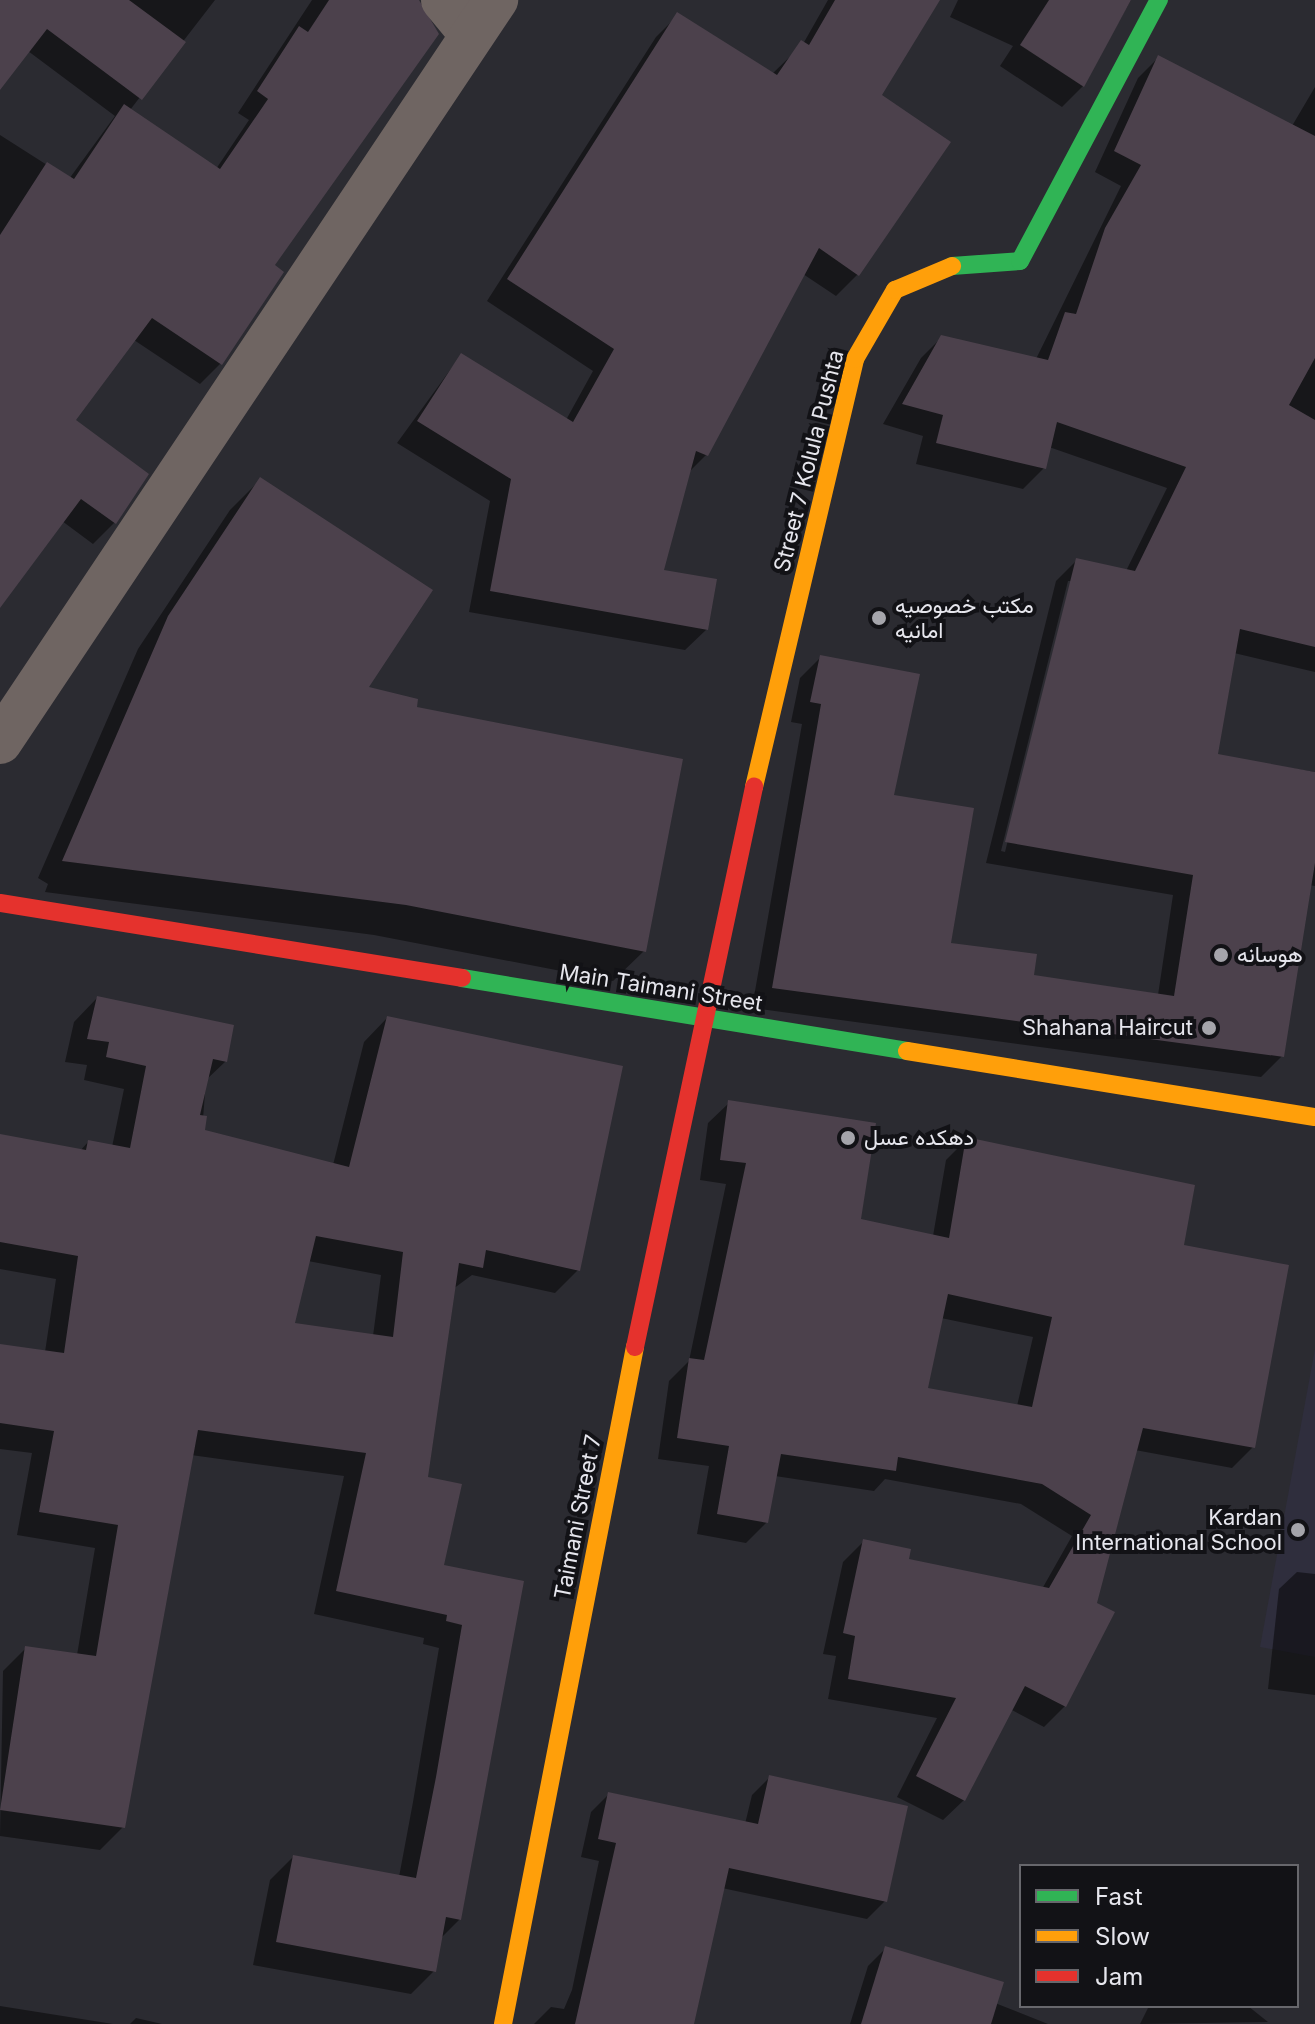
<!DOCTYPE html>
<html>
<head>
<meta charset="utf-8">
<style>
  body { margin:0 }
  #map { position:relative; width:1315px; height:2024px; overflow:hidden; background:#2b2b31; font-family:Inter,Vazirmatn,sans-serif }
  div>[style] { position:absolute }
  .built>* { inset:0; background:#2f2e3d }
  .shadow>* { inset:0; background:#0007 }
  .building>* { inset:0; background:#4c414c }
  .street>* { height:44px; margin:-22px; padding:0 22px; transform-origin:22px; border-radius:22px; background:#6f6562 }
  .fast>* { height:18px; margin:-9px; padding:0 9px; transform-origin:9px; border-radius:9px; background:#30b455 }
  .slow>* { height:18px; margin:-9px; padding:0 9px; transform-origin:9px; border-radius:9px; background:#ff9f0a }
  .jam>* { height:18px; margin:-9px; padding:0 9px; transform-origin:9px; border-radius:9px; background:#e5322d }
  .dots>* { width:22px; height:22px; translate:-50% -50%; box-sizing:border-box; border:4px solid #121216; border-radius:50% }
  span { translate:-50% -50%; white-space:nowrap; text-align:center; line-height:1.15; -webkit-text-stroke:8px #121216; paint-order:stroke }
  .street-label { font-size:22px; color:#e6e6ed }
  .poi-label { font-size:22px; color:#e6e6ed }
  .left { translate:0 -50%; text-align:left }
  .right { translate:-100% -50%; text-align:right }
  .legend { position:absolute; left:1019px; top:1864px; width:280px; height:144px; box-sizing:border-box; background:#121216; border:2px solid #67676c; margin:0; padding:10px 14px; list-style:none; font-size:24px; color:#e6e6ed }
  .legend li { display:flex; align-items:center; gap:16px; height:40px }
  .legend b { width:40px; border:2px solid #67676c }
</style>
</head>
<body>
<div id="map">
  <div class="built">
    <div style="clip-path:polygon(1315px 1349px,1315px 1657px,1260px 1647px)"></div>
  </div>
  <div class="shadow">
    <div style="clip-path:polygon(0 0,215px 0,130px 110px,216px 169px,249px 120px,238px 113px,312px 0,414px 0,221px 363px,200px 384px,134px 340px,73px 421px,146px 474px,114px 523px,93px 544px,62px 521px,0 605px,0 135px,69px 179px,115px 116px,28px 51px,0 87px)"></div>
    <div style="clip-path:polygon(828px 0,903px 0,879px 95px,858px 274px,836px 296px,803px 274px,706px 455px,688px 473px,661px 571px,707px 629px,685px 650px,469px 612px,490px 501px,397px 443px,461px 355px,566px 420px,593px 371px,487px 301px,656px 37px,678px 15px,772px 74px,803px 44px)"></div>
    <div style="clip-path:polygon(958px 0,1131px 0,1083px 86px,1062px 107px,1000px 66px,1013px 46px,950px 17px)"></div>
    <div style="clip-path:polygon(evenodd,1159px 57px,1292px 126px,1315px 87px,1315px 672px,1234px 653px,1215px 756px,1315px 772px,1315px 886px,1309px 885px,1282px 1056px,1261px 1077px,752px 1008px,802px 724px,791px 722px,800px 678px,821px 657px,892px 797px,948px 944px,1032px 976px,1158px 995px,1173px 895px,986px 863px,1056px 581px,1077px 560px,1126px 571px,1167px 488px,1049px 447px,1044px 468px,1023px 489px,916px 464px,923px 436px,883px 424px,921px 358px,942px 337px,1036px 359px,1121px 186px,1095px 172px,1138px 78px,1159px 57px,1068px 581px,1072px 581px,1005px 852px,1001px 851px,1068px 581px)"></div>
    <div style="clip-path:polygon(261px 479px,366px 688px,644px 951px,613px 981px,374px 935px,45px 892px,48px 884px,38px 878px,138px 649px,230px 510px)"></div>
    <div style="clip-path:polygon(evenodd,97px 998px,226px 1061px,206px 1080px,202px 1132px,333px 1165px,364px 1042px,387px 1018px,578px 1270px,555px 1293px,472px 1275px,453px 1289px,425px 1479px,442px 1566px,522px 1583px,460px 1919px,440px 1939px,434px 1971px,411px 1994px,253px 1965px,270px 1880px,293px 1857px,399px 1877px,413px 1802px,439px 1648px,423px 1644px,424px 1638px,314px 1614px,344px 1476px,191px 1455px,123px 1827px,100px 1850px,0 1836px,3px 1671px,26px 1648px,77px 1655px,95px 1548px,17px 1535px,32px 1453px,0 1449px,0 1346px,45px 1352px,56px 1279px,0 1269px,0 1136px,80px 1151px,88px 1142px,112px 1147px,124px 1089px,84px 1080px,87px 1065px,65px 1062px,74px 1022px,97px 998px,308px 1261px,381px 1275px,373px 1336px,293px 1325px,308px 1261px)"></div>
    <div style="clip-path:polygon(evenodd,729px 1103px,859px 1220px,933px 1236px,946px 1160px,967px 1139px,1182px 1247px,1253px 1447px,1232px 1468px,1135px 1450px,1065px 1706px,1044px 1727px,1010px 1709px,964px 1800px,943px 1820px,897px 1797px,937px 1718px,828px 1699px,836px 1656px,823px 1654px,843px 1562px,864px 1541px,907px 1561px,1042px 1589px,1072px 1536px,1021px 1504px,885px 1479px,874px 1491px,775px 1476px,767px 1522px,746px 1543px,697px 1534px,709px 1466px,658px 1459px,669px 1381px,689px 1361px,726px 1184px,700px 1180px,708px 1123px,729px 1103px,941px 1318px,1033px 1337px,1017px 1406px,925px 1390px,941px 1318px)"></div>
    <div style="clip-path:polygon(1297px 1572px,1315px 1574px,1315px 1695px,1268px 1689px,1279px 1589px)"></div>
    <div style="clip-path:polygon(770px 1777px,885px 1901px,867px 1919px,722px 1888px,663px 2024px,534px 2024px,551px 2007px,564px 2009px,572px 1990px,599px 1861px,581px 1857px,591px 1812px,609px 1794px,745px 1824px,752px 1795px)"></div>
    <div style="clip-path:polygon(886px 1948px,995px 2003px,1048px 2024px,850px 2024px,868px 1966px)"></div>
    <div style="clip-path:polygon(0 2006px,113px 2024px,0 2024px)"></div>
    <div style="clip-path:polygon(1149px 2006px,1248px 2006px,1268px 2022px,1140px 2024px)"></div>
    <div style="clip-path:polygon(136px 2018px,162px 2024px,130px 2024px)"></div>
  </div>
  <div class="building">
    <div style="clip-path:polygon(0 0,129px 0,186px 42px,142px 100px,47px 29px,0 90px)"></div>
    <div style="clip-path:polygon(329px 0,419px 0,439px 34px,275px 265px,284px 272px,222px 365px,152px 318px,76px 420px,149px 474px,116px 524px,81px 499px,0 608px,0 235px,47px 162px,74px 179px,124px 104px,220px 169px,268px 99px,257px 91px,299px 26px,308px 32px)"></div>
    <div style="clip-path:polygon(835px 0,940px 0,882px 95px,951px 142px,859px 276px,819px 248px,708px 456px,696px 451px,664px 570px,717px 579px,708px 630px,490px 591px,511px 479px,417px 421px,461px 353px,573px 422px,614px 349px,507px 279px,677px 12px,777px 75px,801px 40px,809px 45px)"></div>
    <div style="clip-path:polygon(1049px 0,1131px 0,1084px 87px,1020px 45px)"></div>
    <div style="clip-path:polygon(1158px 55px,1315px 136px,1315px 358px,1289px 405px,1315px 420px,1315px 647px,1240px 629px,1218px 754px,1315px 772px,1315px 863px,1284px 1057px,772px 988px,821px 704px,810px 702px,820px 655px,920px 674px,894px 795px,974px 808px,951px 943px,1037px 954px,1034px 975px,1174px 996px,1193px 875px,1005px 842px,1076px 558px,1135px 571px,1186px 467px,1057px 422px,1046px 469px,936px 443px,943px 415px,902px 404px,941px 335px,1048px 360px,1065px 312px,1076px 314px,1105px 228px,1141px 165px,1114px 151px)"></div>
    <div style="clip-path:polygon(260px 477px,433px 590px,369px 687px,418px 699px,417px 707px,683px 759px,646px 952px,406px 905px,62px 861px,168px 616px)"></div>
    <div style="clip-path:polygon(evenodd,97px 996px,234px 1025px,227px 1062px,213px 1059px,200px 1115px,207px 1116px,205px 1130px,349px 1167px,387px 1016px,623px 1066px,580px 1271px,486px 1250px,483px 1268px,459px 1263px,428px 1477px,462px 1484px,444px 1565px,524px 1581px,461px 1920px,446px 1917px,436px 1972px,276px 1942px,293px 1855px,416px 1878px,436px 1777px,462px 1625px,446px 1621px,447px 1615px,336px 1591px,366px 1453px,198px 1430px,125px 1828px,0 1810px,25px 1646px,96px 1656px,118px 1525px,39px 1512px,54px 1431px,0 1423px,0 1344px,64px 1353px,78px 1256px,0 1242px,0 1134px,86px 1150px,88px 1140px,130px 1148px,146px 1066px,106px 1057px,109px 1042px,87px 1039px,97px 996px,316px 1236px,403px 1252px,393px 1337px,295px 1323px,316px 1236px)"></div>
    <div style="clip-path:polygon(evenodd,728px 1100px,876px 1123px,861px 1219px,949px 1238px,966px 1137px,1195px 1185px,1184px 1245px,1289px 1265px,1255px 1448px,1143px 1428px,1097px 1603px,1115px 1612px,1066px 1707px,1025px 1686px,965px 1801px,916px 1776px,956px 1698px,848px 1679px,855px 1636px,843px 1633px,863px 1539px,911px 1549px,909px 1559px,1049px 1588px,1091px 1515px,1042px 1484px,898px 1457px,896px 1471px,781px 1454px,768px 1523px,717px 1514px,729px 1446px,677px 1438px,689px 1358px,704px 1360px,746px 1163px,720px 1160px,728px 1100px,948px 1294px,1052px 1317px,1032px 1407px,928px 1388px,948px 1294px)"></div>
    <div style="clip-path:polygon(769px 1775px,908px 1806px,887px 1902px,729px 1868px,694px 2024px,575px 2024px,616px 1843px,598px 1839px,608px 1792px,758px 1824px)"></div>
    <div style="clip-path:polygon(885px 1946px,1004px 1982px,991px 2024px,861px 2024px)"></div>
  </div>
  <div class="street">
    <div style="left:443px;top:0;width:45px;rotate:50.4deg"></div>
    <div style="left:0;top:742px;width:893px;rotate:-56.24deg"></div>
  </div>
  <div class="fast">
    <div style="left:952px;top:266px;width:68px;rotate:-4.2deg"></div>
    <div style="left:1020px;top:261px;width:296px;rotate:-62deg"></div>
    <div style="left:462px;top:978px;width:451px;rotate:9.3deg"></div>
  </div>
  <div class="slow">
    <div style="left:754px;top:787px;width:440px;rotate:-76.7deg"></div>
    <div style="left:855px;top:359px;width:80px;rotate:-59.9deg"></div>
    <div style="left:895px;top:290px;width:62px;rotate:-22.8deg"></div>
    <div style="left:907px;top:1051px;width:413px;rotate:9.2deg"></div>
    <div style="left:503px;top:2024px;width:690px;rotate:-78.97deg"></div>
  </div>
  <div class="jam">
    <div style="left:0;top:903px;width:468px;rotate:9.2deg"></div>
    <div style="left:635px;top:1347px;width:573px;rotate:-78deg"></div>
  </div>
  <div class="dots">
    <div style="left:879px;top:618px;background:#a5a5ab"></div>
    <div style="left:1221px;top:955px;background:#a5a5ab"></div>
    <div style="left:1209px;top:1028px;background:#a5a5ab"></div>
    <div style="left:848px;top:1138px;background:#a5a5ab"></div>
    <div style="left:1298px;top:1530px;background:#a5a5ab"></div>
  </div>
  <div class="street-label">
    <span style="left:809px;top:461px;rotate:-76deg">Street 7 Kolula Pushta</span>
    <span style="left:661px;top:988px;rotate:9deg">Main Taimani Street</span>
    <span style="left:578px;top:1517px;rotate:-79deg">Taimani Street 7</span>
  </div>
  <div class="poi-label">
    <span class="left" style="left:895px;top:618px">مکتب خصوصیه<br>امانیه</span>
    <span class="left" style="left:1237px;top:955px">هوسانه</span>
    <span class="right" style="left:1193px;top:1028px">Shahana Haircut</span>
    <span class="left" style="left:864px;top:1138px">دهکده عسل</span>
    <span class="right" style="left:1282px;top:1530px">Kardan<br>International School</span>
  </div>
  <ul class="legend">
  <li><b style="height:10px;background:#30b455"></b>Fast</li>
  <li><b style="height:10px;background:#ff9f0a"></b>Slow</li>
  <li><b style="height:10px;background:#e5322d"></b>Jam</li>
  </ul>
</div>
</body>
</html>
